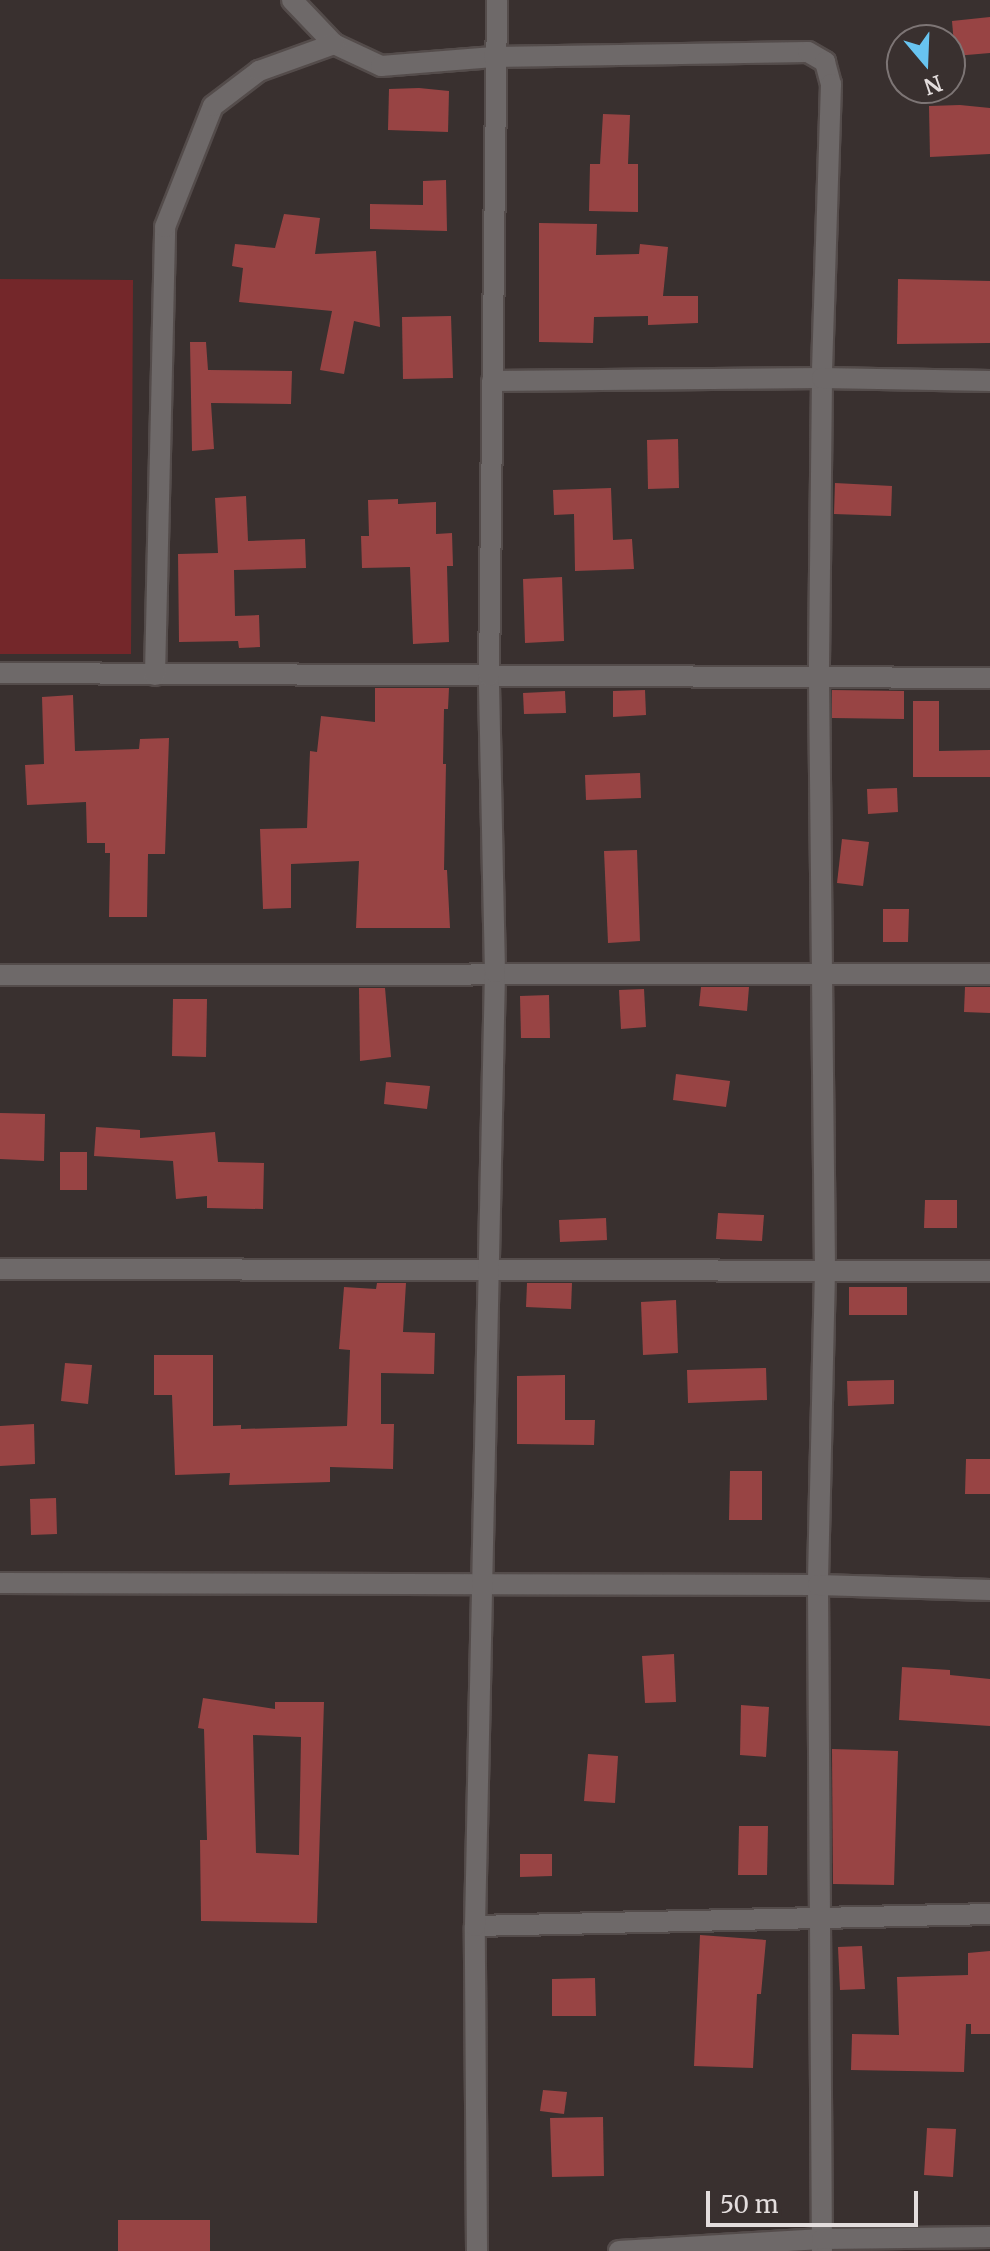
<!DOCTYPE html>
<html>
<head>
<meta charset="utf-8">
<style>
  body { margin:0 }
  #map { position:relative; width:990px; height:2251px; overflow:hidden; background:#39302f; font-family:Merriweather,serif }
  div>[style] { position:absolute }
  .green>* { inset:0; background:#74272a }
  .building>* { inset:0; background:#984444 }
  .roads { filter:drop-shadow(2px 0 #544c4b) drop-shadow(-2px 0 #544c4b) drop-shadow(0 2px #544c4b) drop-shadow(0 -2px #544c4b) }
  .street>* { height:20px; margin:-10px; padding:0 10px; transform-origin:10px; border-radius:10px; background:#6e6969 }
  span { translate:-50% -50%; white-space:nowrap; text-align:center; line-height:1.15; -webkit-text-stroke:6px #39302f; paint-order:stroke }
  .north { position:absolute; left:886px; top:24px; width:80px; height:80px; box-sizing:border-box; background:#39302f; border:2px solid #7d7575; border-radius:50%; rotate:161deg; font-size:22px; font-weight:700; line-height:32px; text-align:center; color:#e3dddd }
  .north::after { content:''; display:block; margin:auto; width:28px; height:36px; background:#68c4f0; clip-path:polygon(50% 0,100% 100%,50% 72%,0 100%) }
  .scale { position:absolute; left:706px; top:2191px; width:212px; height:36px; box-sizing:border-box; border:4px solid #e3dddd; border-top:0; padding-left:10px; font-size:24px; line-height:28px; white-space:nowrap; color:#e3dddd; -webkit-text-stroke:6px #39302f; paint-order:stroke }
</style>
</head>
<body>
<div id="map">
  <div class="green">
    <div style="clip-path:polygon(0 279px,133px 280px,131px 654px,0 654px)"></div>
  </div>
  <div class="building">
    <div style="clip-path:polygon(990px 17px,990px 53px,955px 56px,952px 21px)"></div>
    <div style="clip-path:polygon(419px 88px,449px 91px,448px 132px,388px 130px,389px 89px)"></div>
    <div style="clip-path:polygon(960px 105px,990px 108px,990px 154px,930px 157px,929px 106px)"></div>
    <div style="clip-path:polygon(603px 114px,630px 115px,628px 164px,638px 164px,638px 212px,589px 211px,590px 164px,600px 164px)"></div>
    <div style="clip-path:polygon(446px 180px,447px 231px,370px 229px,370px 204px,423px 205px,423px 181px)"></div>
    <div style="clip-path:polygon(284px 214px,320px 218px,315px 254px,376px 251px,380px 327px,354px 321px,344px 374px,320px 370px,332px 311px,239px 302px,243px 268px,232px 266px,235px 244px,275px 248px)"></div>
    <div style="clip-path:polygon(539px 223px,597px 224px,596px 255px,639px 254px,640px 244px,668px 247px,663px 296px,698px 296px,698px 323px,648px 325px,648px 316px,594px 317px,593px 343px,539px 342px)"></div>
    <div style="clip-path:polygon(898px 279px,990px 281px,990px 343px,897px 344px)"></div>
    <div style="clip-path:polygon(451px 316px,453px 378px,403px 379px,402px 317px)"></div>
    <div style="clip-path:polygon(190px 342px,206px 342px,208px 370px,292px 371px,291px 404px,211px 403px,214px 449px,192px 451px)"></div>
    <div style="clip-path:polygon(678px 439px,679px 488px,648px 489px,647px 440px)"></div>
    <div style="clip-path:polygon(835px 483px,892px 486px,891px 516px,834px 514px)"></div>
    <div style="clip-path:polygon(611px 488px,613px 540px,632px 539px,634px 569px,575px 571px,574px 514px,554px 515px,553px 490px)"></div>
    <div style="clip-path:polygon(246px 496px,248px 541px,305px 539px,306px 568px,234px 570px,235px 616px,259px 615px,260px 647px,239px 648px,238px 641px,179px 642px,178px 554px,218px 553px,215px 498px)"></div>
    <div style="clip-path:polygon(398px 499px,398px 504px,436px 502px,436px 534px,452px 533px,453px 566px,447px 566px,449px 642px,413px 644px,410px 567px,362px 568px,361px 536px,369px 536px,368px 500px)"></div>
    <div style="clip-path:polygon(562px 577px,564px 641px,525px 643px,523px 579px)"></div>
    <div style="clip-path:polygon(375px 688px,449px 688px,448px 709px,444px 709px,443px 764px,446px 764px,444px 870px,447px 870px,450px 928px,356px 928px,359px 861px,291px 864px,291px 908px,263px 909px,260px 829px,307px 828px,310px 751px,317px 752px,321px 716px,375px 722px)"></div>
    <div style="clip-path:polygon(645px 690px,646px 715px,613px 717px,613px 691px)"></div>
    <div style="clip-path:polygon(832px 690px,904px 691px,904px 719px,832px 718px)"></div>
    <div style="clip-path:polygon(565px 691px,566px 713px,524px 714px,523px 693px)"></div>
    <div style="clip-path:polygon(73px 695px,75px 751px,139px 749px,140px 739px,169px 738px,165px 854px,148px 854px,147px 917px,109px 917px,110px 853px,105px 853px,105px 843px,87px 843px,86px 802px,27px 805px,25px 765px,44px 764px,42px 697px)"></div>
    <div style="clip-path:polygon(913px 701px,939px 701px,939px 751px,990px 750px,990px 777px,913px 777px)"></div>
    <div style="clip-path:polygon(640px 773px,641px 798px,586px 800px,585px 775px)"></div>
    <div style="clip-path:polygon(897px 788px,898px 812px,868px 814px,867px 789px)"></div>
    <div style="clip-path:polygon(842px 839px,869px 842px,863px 886px,837px 883px)"></div>
    <div style="clip-path:polygon(637px 850px,640px 941px,608px 943px,604px 851px)"></div>
    <div style="clip-path:polygon(883px 909px,909px 909px,908px 942px,883px 942px)"></div>
    <div style="clip-path:polygon(701px 987px,749px 987px,747px 1011px,699px 1006px)"></div>
    <div style="clip-path:polygon(965px 987px,990px 987px,990px 1013px,964px 1012px)"></div>
    <div style="clip-path:polygon(359px 988px,385px 988px,391px 1057px,360px 1061px)"></div>
    <div style="clip-path:polygon(644px 989px,646px 1027px,621px 1029px,619px 990px)"></div>
    <div style="clip-path:polygon(549px 995px,550px 1038px,521px 1038px,520px 996px)"></div>
    <div style="clip-path:polygon(173px 999px,207px 999px,206px 1057px,172px 1056px)"></div>
    <div style="clip-path:polygon(676px 1074px,730px 1081px,726px 1107px,673px 1100px)"></div>
    <div style="clip-path:polygon(386px 1082px,430px 1086px,427px 1109px,384px 1104px)"></div>
    <div style="clip-path:polygon(0 1113px,45px 1114px,44px 1161px,0 1159px)"></div>
    <div style="clip-path:polygon(96px 1127px,140px 1130px,140px 1138px,215px 1132px,218px 1162px,264px 1163px,263px 1209px,207px 1208px,207px 1196px,176px 1199px,173px 1161px,94px 1156px)"></div>
    <div style="clip-path:polygon(60px 1152px,87px 1152px,87px 1190px,60px 1190px)"></div>
    <div style="clip-path:polygon(925px 1200px,957px 1200px,957px 1228px,924px 1228px)"></div>
    <div style="clip-path:polygon(718px 1213px,764px 1215px,762px 1241px,716px 1239px)"></div>
    <div style="clip-path:polygon(606px 1218px,607px 1240px,560px 1242px,559px 1220px)"></div>
    <div style="clip-path:polygon(377px 1283px,406px 1283px,403px 1332px,435px 1333px,434px 1374px,381px 1373px,381px 1424px,394px 1424px,393px 1469px,330px 1467px,330px 1482px,229px 1485px,230px 1473px,175px 1475px,172px 1395px,154px 1395px,154px 1355px,213px 1355px,213px 1426px,241px 1425px,241px 1429px,347px 1426px,350px 1350px,339px 1349px,344px 1287px,376px 1289px)"></div>
    <div style="clip-path:polygon(527px 1283px,572px 1283px,571px 1309px,526px 1307px)"></div>
    <div style="clip-path:polygon(849px 1287px,907px 1287px,907px 1315px,849px 1315px)"></div>
    <div style="clip-path:polygon(676px 1300px,678px 1353px,643px 1355px,641px 1302px)"></div>
    <div style="clip-path:polygon(65px 1363px,92px 1365px,88px 1404px,61px 1401px)"></div>
    <div style="clip-path:polygon(766px 1368px,767px 1400px,688px 1403px,687px 1370px)"></div>
    <div style="clip-path:polygon(565px 1375px,565px 1420px,595px 1420px,594px 1445px,517px 1444px,517px 1376px)"></div>
    <div style="clip-path:polygon(894px 1380px,894px 1404px,848px 1406px,847px 1381px)"></div>
    <div style="clip-path:polygon(34px 1424px,35px 1464px,0 1466px,0 1426px)"></div>
    <div style="clip-path:polygon(966px 1459px,990px 1459px,990px 1494px,965px 1494px)"></div>
    <div style="clip-path:polygon(730px 1471px,762px 1471px,762px 1520px,729px 1520px)"></div>
    <div style="clip-path:polygon(56px 1498px,57px 1534px,31px 1535px,30px 1499px)"></div>
    <div style="clip-path:polygon(674px 1654px,676px 1702px,645px 1703px,642px 1656px)"></div>
    <div style="clip-path:polygon(902px 1667px,950px 1670px,950px 1675px,990px 1679px,990px 1726px,899px 1720px)"></div>
    <div style="clip-path:polygon(evenodd,203px 1698px,275px 1709px,275px 1702px,324px 1702px,317px 1923px,201px 1921px,200px 1840px,207px 1840px,204px 1729px,198px 1728px,203px 1698px,253px 1735px,301px 1737px,299px 1855px,256px 1853px,253px 1735px)"></div>
    <div style="clip-path:polygon(741px 1705px,769px 1707px,766px 1757px,740px 1755px)"></div>
    <div style="clip-path:polygon(832px 1749px,898px 1751px,894px 1885px,833px 1884px)"></div>
    <div style="clip-path:polygon(588px 1754px,618px 1756px,615px 1803px,584px 1801px)"></div>
    <div style="clip-path:polygon(739px 1826px,768px 1826px,767px 1875px,738px 1875px)"></div>
    <div style="clip-path:polygon(520px 1854px,552px 1854px,552px 1876px,520px 1877px)"></div>
    <div style="clip-path:polygon(700px 1935px,766px 1940px,761px 1994px,757px 1994px,753px 2068px,694px 2066px)"></div>
    <div style="clip-path:polygon(862px 1946px,865px 1989px,840px 1990px,838px 1947px)"></div>
    <div style="clip-path:polygon(990px 1951px,990px 2034px,971px 2034px,971px 2024px,966px 2024px,964px 2072px,851px 2070px,852px 2034px,899px 2035px,897px 1977px,968px 1975px,968px 1953px)"></div>
    <div style="clip-path:polygon(595px 1978px,596px 2016px,552px 2016px,552px 1979px)"></div>
    <div style="clip-path:polygon(543px 2090px,567px 2092px,564px 2114px,540px 2111px)"></div>
    <div style="clip-path:polygon(603px 2117px,604px 2176px,552px 2177px,550px 2118px)"></div>
    <div style="clip-path:polygon(927px 2128px,956px 2129px,953px 2177px,924px 2175px)"></div>
    <div style="clip-path:polygon(118px 2220px,210px 2220px,210px 2251px,118px 2251px)"></div>
  </div>
  <div class="roads">
    <div class="street">
      <div style="left:292px;top:0;width:61px;rotate:46.3deg"></div>
      <div style="left:334px;top:44px;width:52px;rotate:25.1deg"></div>
      <div style="left:381px;top:66px;width:113px;rotate:-4.6deg"></div>
      <div style="left:494px;top:57px;width:314px;rotate:-0.9deg"></div>
      <div style="left:808px;top:52px;width:20px;rotate:30deg"></div>
      <div style="left:825px;top:62px;width:23px;rotate:75deg"></div>
      <div style="left:831px;top:84px;width:294px;rotate:91.8deg"></div>
      <div style="left:822px;top:378px;width:300px;rotate:90.6deg"></div>
      <div style="left:819px;top:678px;width:593px;rotate:89.42deg"></div>
      <div style="left:825px;top:1271px;width:314px;rotate:91.3deg"></div>
      <div style="left:818px;top:1585px;width:666px;rotate:89.66deg"></div>
      <div style="left:492px;top:381px;width:330px;rotate:-0.5deg"></div>
      <div style="left:822px;top:378px;width:168px;rotate:1deg"></div>
      <div style="left:0;top:673px;width:990px;rotate:0.29deg"></div>
      <div style="left:155px;top:675px;width:448px;rotate:-88.7deg"></div>
      <div style="left:165px;top:227px;width:130px;rotate:-68.4deg"></div>
      <div style="left:213px;top:106px;width:58px;rotate:-37.3deg"></div>
      <div style="left:259px;top:71px;width:80px;rotate:-19.8deg"></div>
      <div style="left:0;top:975px;width:990px;rotate:-0.06deg"></div>
      <div style="left:0;top:1269px;width:990px;rotate:0.12deg"></div>
      <div style="left:0;top:1583px;width:818px;rotate:0.14deg"></div>
      <div style="left:818px;top:1585px;width:172px;rotate:1.7deg"></div>
      <div style="left:475px;top:1926px;width:515px;rotate:-1.33deg"></div>
      <div style="left:477px;top:2251px;width:325px;rotate:-90.4deg"></div>
      <div style="left:475px;top:1926px;width:954px;rotate:-88.8deg"></div>
      <div style="left:495px;top:972px;width:296px;rotate:-91.2deg"></div>
      <div style="left:489px;top:676px;width:676px;rotate:-89.32deg"></div>
      <div style="left:619px;top:2251px;width:203px;rotate:-3.4deg"></div>
      <div style="left:822px;top:2239px;width:168px;rotate:-0.7deg"></div>
    </div>
  </div>
  <div class="north">N</div>
  <div class="scale">50 m</div>
</div>
</body>
</html>
